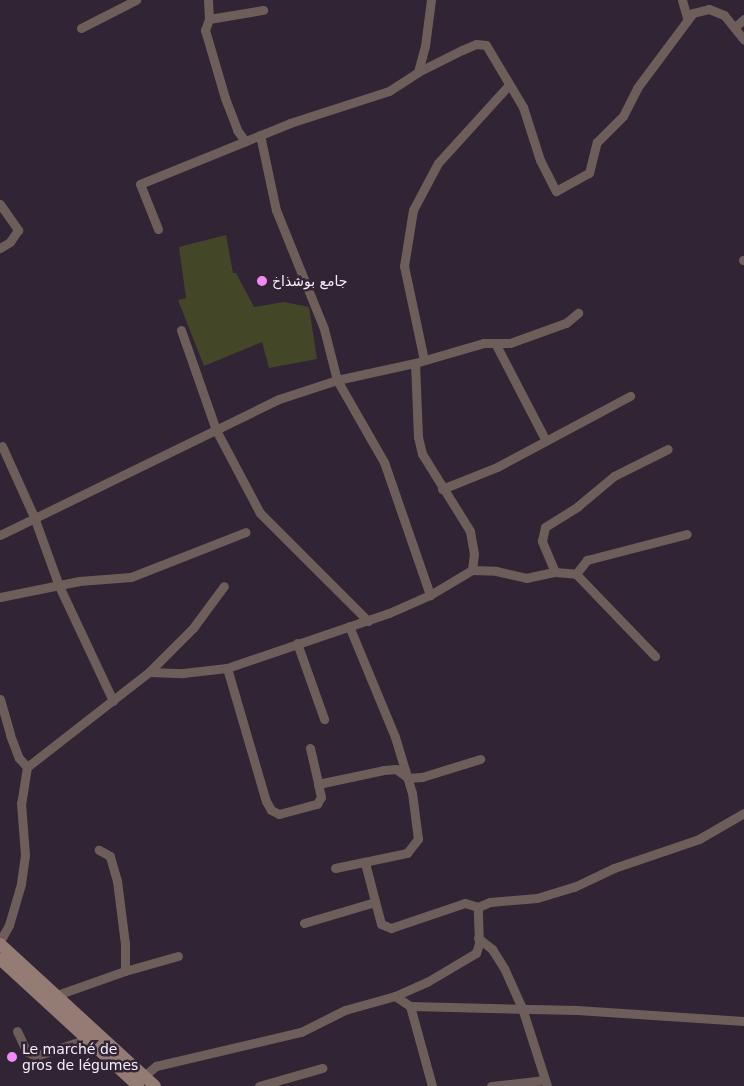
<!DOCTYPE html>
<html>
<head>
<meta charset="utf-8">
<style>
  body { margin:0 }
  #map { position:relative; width:744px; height:1086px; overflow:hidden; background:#312434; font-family:"DejaVu Sans",Cairo,sans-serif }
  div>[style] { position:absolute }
  .green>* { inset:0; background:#444628 }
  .minor>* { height:9px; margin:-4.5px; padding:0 4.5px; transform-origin:4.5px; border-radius:4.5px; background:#6e5e5a }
  .secondary>* { height:12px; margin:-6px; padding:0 6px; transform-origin:6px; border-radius:6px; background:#947c75 }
  .dots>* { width:14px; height:14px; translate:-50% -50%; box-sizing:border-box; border:2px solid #312434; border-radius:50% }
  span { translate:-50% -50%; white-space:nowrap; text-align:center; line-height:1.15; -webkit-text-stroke:5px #312434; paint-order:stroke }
  .poi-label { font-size:14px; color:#f7eef9 }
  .left { translate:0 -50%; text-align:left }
</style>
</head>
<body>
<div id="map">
  <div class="green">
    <div style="clip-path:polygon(226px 235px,233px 273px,236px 273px,254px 307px,284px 302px,309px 307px,317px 359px,269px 368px,262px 342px,204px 366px,178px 300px,186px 298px,179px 247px)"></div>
  </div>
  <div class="minor">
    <div style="left:208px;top:0;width:19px;rotate:87deg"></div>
    <div style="left:209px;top:19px;width:12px;rotate:110deg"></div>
    <div style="left:205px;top:30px;width:71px;rotate:73.6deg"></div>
    <div style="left:225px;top:98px;width:34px;rotate:69deg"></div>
    <div style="left:237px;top:130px;width:14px;rotate:54deg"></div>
    <div style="left:682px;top:0;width:19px;rotate:74deg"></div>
    <div style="left:209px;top:19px;width:55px;rotate:-9.5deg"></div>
    <div style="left:735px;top:27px;width:12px;rotate:-42deg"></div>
    <div style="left:81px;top:28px;width:62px;rotate:-27deg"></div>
    <div style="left:418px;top:72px;width:49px;rotate:-26.6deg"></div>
    <div style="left:462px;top:50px;width:15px;rotate:-23deg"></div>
    <div style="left:476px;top:44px;width:10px;rotate:6deg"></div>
    <div style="left:486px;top:45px;width:72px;rotate:59.2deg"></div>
    <div style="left:523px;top:107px;width:56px;rotate:72.2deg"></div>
    <div style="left:540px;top:160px;width:35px;rotate:63deg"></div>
    <div style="left:556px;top:191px;width:38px;rotate:-29deg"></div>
    <div style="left:589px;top:173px;width:32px;rotate:-76deg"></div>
    <div style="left:597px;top:142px;width:37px;rotate:-45deg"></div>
    <div style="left:623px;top:116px;width:31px;rotate:-63deg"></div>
    <div style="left:637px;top:88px;width:94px;rotate:-53.3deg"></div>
    <div style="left:693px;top:13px;width:16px;rotate:-14deg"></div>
    <div style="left:709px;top:9px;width:16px;rotate:22deg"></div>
    <div style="left:724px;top:15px;width:32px;rotate:51deg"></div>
    <div style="left:260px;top:135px;width:77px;rotate:78deg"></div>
    <div style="left:276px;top:210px;width:128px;rotate:68deg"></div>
    <div style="left:324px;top:329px;width:53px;rotate:75.7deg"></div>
    <div style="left:337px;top:380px;width:95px;rotate:60.2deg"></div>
    <div style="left:384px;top:462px;width:141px;rotate:70.9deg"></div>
    <div style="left:0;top:204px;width:32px;rotate:55deg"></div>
    <div style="left:18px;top:230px;width:14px;rotate:124deg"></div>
    <div style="left:10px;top:242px;width:12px;rotate:149deg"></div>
    <div style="left:158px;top:229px;width:48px;rotate:-111.8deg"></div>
    <div style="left:140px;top:184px;width:162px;rotate:-22.1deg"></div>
    <div style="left:290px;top:123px;width:104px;rotate:-17.9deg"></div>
    <div style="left:389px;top:91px;width:35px;rotate:-33deg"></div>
    <div style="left:418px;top:72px;width:27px;rotate:-75deg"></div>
    <div style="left:425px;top:46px;width:46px;rotate:-82.6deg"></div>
    <div style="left:743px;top:260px;width:1px"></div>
    <div style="left:181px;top:330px;width:106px;rotate:70.7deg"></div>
    <div style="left:216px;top:430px;width:94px;rotate:62.1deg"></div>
    <div style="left:260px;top:513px;width:153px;rotate:45deg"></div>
    <div style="left:495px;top:343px;width:110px;rotate:62.5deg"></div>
    <div style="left:424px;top:360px;width:96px;rotate:-102deg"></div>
    <div style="left:404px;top:266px;width:57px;rotate:-80.9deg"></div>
    <div style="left:413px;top:210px;width:53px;rotate:-62deg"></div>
    <div style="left:438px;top:163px;width:105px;rotate:-47.7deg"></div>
    <div style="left:2px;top:446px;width:78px;rotate:65.7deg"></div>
    <div style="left:34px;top:517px;width:73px;rotate:70.1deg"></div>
    <div style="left:59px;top:586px;width:127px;rotate:64.8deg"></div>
    <div style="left:442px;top:489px;width:59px;rotate:-21.8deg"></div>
    <div style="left:497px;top:467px;width:151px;rotate:-28.1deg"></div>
    <div style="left:0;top:535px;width:310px;rotate:-26deg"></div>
    <div style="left:279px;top:399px;width:61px;rotate:-18.1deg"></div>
    <div style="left:337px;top:380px;width:80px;rotate:-12.3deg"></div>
    <div style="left:472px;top:570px;width:16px;rotate:-83deg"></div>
    <div style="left:474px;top:554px;width:23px;rotate:-100deg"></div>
    <div style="left:470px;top:531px;width:91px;rotate:-121.9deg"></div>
    <div style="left:422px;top:454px;width:17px;rotate:-103deg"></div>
    <div style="left:418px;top:437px;width:74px;rotate:-92.3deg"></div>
    <div style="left:415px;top:363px;width:72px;rotate:-16.2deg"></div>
    <div style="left:484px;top:343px;width:26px"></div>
    <div style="left:510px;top:343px;width:59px;rotate:-19.7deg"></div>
    <div style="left:566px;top:323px;width:16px;rotate:-40deg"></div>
    <div style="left:555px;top:572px;width:34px;rotate:-113deg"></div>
    <div style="left:542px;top:541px;width:14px;rotate:-78deg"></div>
    <div style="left:545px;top:527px;width:39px;rotate:-32deg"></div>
    <div style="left:578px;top:506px;width:47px;rotate:-39.8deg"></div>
    <div style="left:614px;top:476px;width:60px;rotate:-26.6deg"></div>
    <div style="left:576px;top:574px;width:18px;rotate:-52deg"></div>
    <div style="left:587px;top:560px;width:103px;rotate:-14.6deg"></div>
    <div style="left:0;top:597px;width:81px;rotate:-11.4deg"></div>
    <div style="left:79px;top:581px;width:52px;rotate:-4.4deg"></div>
    <div style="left:131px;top:577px;width:123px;rotate:-21.4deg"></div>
    <div style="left:297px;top:643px;width:81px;rotate:70.4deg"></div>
    <div style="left:227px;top:668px;width:139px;rotate:73.7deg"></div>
    <div style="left:266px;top:801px;width:10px;rotate:61deg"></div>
    <div style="left:271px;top:810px;width:9px;rotate:27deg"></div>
    <div style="left:279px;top:814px;width:39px;rotate:-15deg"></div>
    <div style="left:317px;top:804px;width:8px;rotate:-60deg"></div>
    <div style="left:321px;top:797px;width:13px;rotate:-103deg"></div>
    <div style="left:318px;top:784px;width:67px;rotate:-12deg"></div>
    <div style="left:384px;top:770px;width:12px;rotate:-5deg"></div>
    <div style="left:396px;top:769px;width:15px;rotate:37deg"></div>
    <div style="left:408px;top:778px;width:14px;rotate:-4deg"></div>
    <div style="left:422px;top:777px;width:61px;rotate:-17.2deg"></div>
    <div style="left:149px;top:672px;width:34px;rotate:2deg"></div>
    <div style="left:183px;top:673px;width:44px;rotate:-6.5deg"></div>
    <div style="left:227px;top:668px;width:171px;rotate:-18.8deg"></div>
    <div style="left:389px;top:613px;width:45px;rotate:-23.7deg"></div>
    <div style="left:430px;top:595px;width:49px;rotate:-30.8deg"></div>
    <div style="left:472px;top:570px;width:24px;rotate:2deg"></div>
    <div style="left:496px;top:571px;width:31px;rotate:13deg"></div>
    <div style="left:526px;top:578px;width:30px;rotate:-12deg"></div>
    <div style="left:555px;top:572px;width:21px;rotate:5deg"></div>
    <div style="left:576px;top:574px;width:114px;rotate:46.1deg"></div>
    <div style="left:0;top:699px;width:37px;rotate:74deg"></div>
    <div style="left:10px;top:735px;width:25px;rotate:69deg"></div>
    <div style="left:19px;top:758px;width:12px;rotate:48deg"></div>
    <div style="left:27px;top:767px;width:36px;rotate:99deg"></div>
    <div style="left:21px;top:803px;width:52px;rotate:85.6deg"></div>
    <div style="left:25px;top:855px;width:29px;rotate:98deg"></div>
    <div style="left:21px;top:884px;width:43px;rotate:106.3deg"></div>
    <div style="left:9px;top:925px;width:18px;rotate:119deg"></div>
    <div style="left:310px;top:748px;width:37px;rotate:77deg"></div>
    <div style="left:27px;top:767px;width:155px;rotate:-37.9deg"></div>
    <div style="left:149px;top:672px;width:62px;rotate:-45deg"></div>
    <div style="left:193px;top:628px;width:52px;rotate:-53.6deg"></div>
    <div style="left:365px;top:863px;width:63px;rotate:75.3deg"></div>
    <div style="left:381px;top:924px;width:11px;rotate:22deg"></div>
    <div style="left:391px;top:928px;width:78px;rotate:-18.7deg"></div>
    <div style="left:465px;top:903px;width:14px;rotate:17deg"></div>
    <div style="left:478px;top:907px;width:13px;rotate:-23deg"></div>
    <div style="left:490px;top:902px;width:47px;rotate:-4.9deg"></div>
    <div style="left:537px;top:898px;width:39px;rotate:-17deg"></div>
    <div style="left:574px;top:887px;width:44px;rotate:-25.4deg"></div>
    <div style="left:614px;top:868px;width:90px;rotate:-18.8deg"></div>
    <div style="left:699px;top:839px;width:52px;rotate:-30deg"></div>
    <div style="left:335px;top:868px;width:74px;rotate:-11.8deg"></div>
    <div style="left:407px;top:853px;width:18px;rotate:-52deg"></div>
    <div style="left:418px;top:839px;width:46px;rotate:-97.4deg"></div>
    <div style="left:412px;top:793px;width:59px;rotate:-106.9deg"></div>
    <div style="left:395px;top:737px;width:120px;rotate:-112.5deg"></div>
    <div style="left:304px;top:923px;width:74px;rotate:-16.5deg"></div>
    <div style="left:478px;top:938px;width:18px;rotate:38deg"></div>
    <div style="left:492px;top:949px;width:22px;rotate:58deg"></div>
    <div style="left:504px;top:968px;width:44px;rotate:65.8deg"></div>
    <div style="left:522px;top:1008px;width:82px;rotate:72.2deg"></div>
    <div style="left:125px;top:971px;width:55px;rotate:-15.8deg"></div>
    <div style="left:57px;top:995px;width:72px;rotate:-19.4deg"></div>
    <div style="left:125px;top:971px;width:27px;rotate:-90deg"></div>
    <div style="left:125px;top:944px;width:64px;rotate:-97.2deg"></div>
    <div style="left:117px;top:881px;width:26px;rotate:-106deg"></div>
    <div style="left:110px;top:856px;width:13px;rotate:-151deg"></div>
    <div style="left:395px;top:996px;width:18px;rotate:34deg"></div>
    <div style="left:410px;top:1006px;width:83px;rotate:74.6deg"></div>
    <div style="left:410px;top:1006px;width:167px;rotate:1.4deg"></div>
    <div style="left:577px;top:1010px;width:167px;rotate:3.8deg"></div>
    <div style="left:17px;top:1031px;width:23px;rotate:65deg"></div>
    <div style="left:27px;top:1052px;width:10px;rotate:24deg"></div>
    <div style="left:36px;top:1056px;width:54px;rotate:-18.4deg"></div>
    <div style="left:144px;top:1076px;width:16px;rotate:-40deg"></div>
    <div style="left:156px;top:1066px;width:149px;rotate:-13.2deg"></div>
    <div style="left:301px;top:1032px;width:49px;rotate:-26.6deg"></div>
    <div style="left:345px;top:1010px;width:52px;rotate:-15.6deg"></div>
    <div style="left:395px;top:996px;width:35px;rotate:-24deg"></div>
    <div style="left:427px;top:982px;width:57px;rotate:-30.6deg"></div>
    <div style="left:476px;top:953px;width:9px;rotate:-72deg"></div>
    <div style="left:479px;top:944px;width:37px;rotate:-92deg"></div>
    <div style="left:259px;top:1086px;width:66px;rotate:-15.9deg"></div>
    <div style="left:491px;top:1086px;width:54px;rotate:-6.3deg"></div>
  </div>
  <div class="secondary">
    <div style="left:0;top:944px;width:210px;rotate:42.5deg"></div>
    <div style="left:0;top:959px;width:188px;rotate:42.6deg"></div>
  </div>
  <div class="dots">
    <div style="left:262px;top:281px;background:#f18af4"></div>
    <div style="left:12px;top:1057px;background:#f18af4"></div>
  </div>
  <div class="poi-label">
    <span class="left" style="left:272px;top:281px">جامع بوشذاخ</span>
    <span class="left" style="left:22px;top:1057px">Le marché de<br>gros de légumes</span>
  </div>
</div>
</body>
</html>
